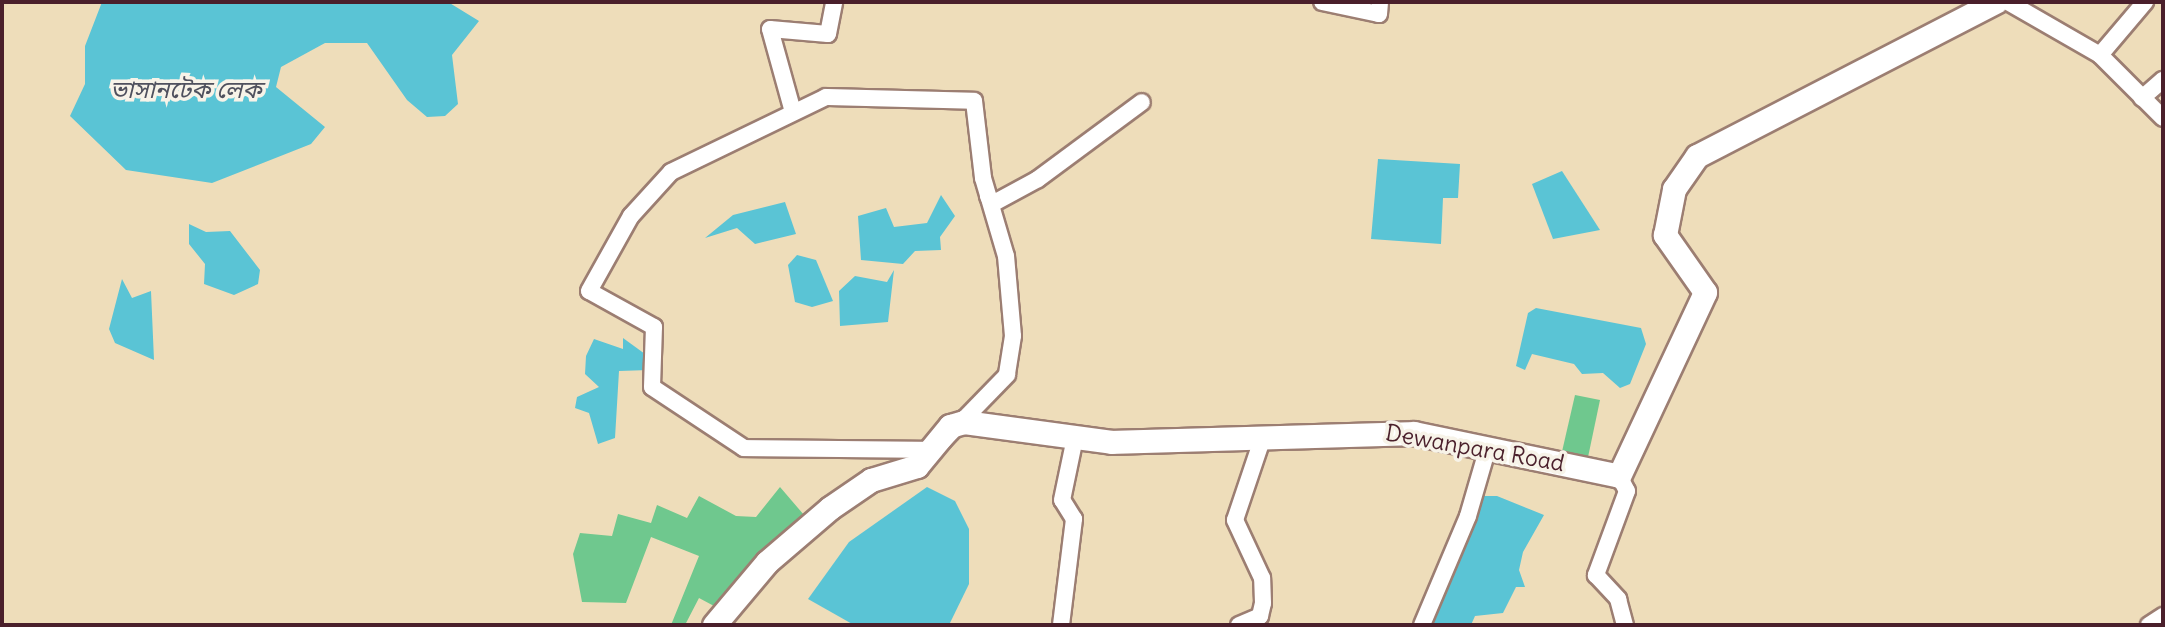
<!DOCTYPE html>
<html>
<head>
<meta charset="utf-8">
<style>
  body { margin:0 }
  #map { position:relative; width:2165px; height:627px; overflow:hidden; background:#eeddba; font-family:Delius,"Noto Sans Bengali",sans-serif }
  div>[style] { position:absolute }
  .green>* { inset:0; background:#6fc88e }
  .water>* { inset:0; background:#5ac4d5 }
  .roads { filter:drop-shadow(2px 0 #9c7e72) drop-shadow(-2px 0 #9c7e72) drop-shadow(0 2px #9c7e72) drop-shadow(0 -2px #9c7e72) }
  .street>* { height:16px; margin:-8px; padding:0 8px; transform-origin:8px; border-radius:8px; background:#fff }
  .secondary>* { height:23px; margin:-11.5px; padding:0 11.5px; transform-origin:11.5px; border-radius:11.5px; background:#fff }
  span { translate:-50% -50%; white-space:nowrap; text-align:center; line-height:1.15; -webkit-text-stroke:7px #f7f3e8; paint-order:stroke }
  .street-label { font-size:23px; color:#4a1f2b }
  .water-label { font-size:24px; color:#4f515e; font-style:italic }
  .frame { position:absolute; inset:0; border:4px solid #4a1f2b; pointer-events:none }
</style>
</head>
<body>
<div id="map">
  <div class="green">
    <div style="clip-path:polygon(1575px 395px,1600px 400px,1587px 462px,1561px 456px)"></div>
    <div style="clip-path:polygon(780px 487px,804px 515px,759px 553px,714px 606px,699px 598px,685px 625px,671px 625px,699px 556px,651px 537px,626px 603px,582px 602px,573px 554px,580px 533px,612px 536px,618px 514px,651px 523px,657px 505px,687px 518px,699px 496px,736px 516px,756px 517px)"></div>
  </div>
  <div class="water">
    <div style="clip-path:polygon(102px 2px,448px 2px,479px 21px,452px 55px,458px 104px,445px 116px,427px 117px,407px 100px,367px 43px,325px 43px,281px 67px,276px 87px,325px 127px,311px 144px,212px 183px,126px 170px,70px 116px,85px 84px,85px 46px)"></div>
    <div style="clip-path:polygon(1378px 159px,1460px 164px,1458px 198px,1443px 198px,1441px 244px,1371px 239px)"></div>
    <div style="clip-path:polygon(1562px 171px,1600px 230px,1553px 239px,1532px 184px)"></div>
    <div style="clip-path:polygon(941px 195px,955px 216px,940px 237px,941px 250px,915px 251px,903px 264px,861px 260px,858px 216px,886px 208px,894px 227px,927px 223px)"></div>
    <div style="clip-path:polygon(785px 202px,796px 234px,755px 244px,737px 228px,705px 238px,733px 215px)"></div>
    <div style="clip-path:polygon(189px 224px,206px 232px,230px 231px,260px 270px,258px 284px,234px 295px,204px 284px,205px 264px,189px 244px)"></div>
    <div style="clip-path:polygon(797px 255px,816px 260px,833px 301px,812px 307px,795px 302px,788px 265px)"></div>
    <div style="clip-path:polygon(894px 270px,888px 322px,840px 326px,839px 291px,855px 276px,887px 282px)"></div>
    <div style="clip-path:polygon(122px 279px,132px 298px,151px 291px,154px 360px,115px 343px,109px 329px)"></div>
    <div style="clip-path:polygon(1536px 308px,1641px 328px,1646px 344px,1630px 384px,1620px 388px,1603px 373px,1582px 374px,1574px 364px,1532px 354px,1525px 370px,1516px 366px,1528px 313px)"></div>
    <div style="clip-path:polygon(623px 338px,645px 354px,649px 370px,619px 371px,615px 438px,598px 444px,589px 413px,575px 408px,577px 397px,599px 387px,585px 374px,586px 356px,594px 339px,623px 349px)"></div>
    <div style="clip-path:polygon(927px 487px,955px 501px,969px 529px,969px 584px,949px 625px,854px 625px,808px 599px,849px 542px)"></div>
    <div style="clip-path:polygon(1481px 496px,1497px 496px,1544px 515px,1523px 552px,1519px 570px,1525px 587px,1516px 587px,1503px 613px,1475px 616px,1471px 625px,1433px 625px)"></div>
  </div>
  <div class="roads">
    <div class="street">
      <div style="left:1322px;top:2px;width:58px;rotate:11.9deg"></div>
      <div style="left:1379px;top:14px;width:12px;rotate:-85deg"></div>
      <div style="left:2008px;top:2px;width:106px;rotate:29.9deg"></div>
      <div style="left:2100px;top:55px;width:89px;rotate:45deg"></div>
      <div style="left:2100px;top:55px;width:70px;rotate:-49.7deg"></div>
      <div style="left:826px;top:97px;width:148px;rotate:1.5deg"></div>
      <div style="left:974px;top:101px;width:78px;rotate:83.3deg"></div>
      <div style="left:983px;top:178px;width:81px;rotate:73.6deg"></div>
      <div style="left:1006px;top:256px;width:80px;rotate:85deg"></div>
      <div style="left:1013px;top:336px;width:39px;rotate:99deg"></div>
      <div style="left:1007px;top:375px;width:105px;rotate:134.2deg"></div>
      <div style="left:934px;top:450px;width:190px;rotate:-179.4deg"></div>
      <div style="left:744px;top:448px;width:110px;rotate:-146.5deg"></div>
      <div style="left:652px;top:387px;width:60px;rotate:-88.1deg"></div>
      <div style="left:654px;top:327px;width:74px;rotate:-151deg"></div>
      <div style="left:589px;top:291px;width:86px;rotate:-60.8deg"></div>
      <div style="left:631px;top:216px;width:59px;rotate:-47.7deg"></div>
      <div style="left:671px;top:172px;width:172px;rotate:-25.8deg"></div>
      <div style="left:2142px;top:98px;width:28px;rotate:-41deg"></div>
      <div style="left:793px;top:112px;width:86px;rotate:-105.5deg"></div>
      <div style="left:770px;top:29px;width:58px;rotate:4.9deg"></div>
      <div style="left:828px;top:34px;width:33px;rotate:-79deg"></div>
      <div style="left:988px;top:196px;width:9px;rotate:63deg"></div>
      <div style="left:992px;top:204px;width:52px;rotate:-28.5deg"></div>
      <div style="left:1038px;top:179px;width:129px;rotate:-36.5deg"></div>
      <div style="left:1619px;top:476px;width:17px;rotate:62deg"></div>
      <div style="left:1627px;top:491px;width:90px;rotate:110.3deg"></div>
      <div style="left:1596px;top:575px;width:33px;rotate:47deg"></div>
      <div style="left:1618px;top:599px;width:27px;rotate:75deg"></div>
      <div style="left:1061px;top:625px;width:107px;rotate:-83deg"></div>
      <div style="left:1074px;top:519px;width:22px;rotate:-122deg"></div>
      <div style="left:1062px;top:500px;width:63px;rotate:-78.2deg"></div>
      <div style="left:1239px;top:625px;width:23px;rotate:-23deg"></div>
      <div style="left:1260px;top:616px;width:13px;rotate:-77deg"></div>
      <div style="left:1263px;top:603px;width:25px;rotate:-92deg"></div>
      <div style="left:1262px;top:578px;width:64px;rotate:-115deg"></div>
      <div style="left:1235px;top:520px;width:84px;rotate:-71.4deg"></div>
      <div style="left:1422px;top:625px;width:118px;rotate:-67.1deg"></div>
      <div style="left:1468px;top:516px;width:72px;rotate:-73.8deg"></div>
      <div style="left:2149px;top:625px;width:17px;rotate:-33deg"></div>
    </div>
    <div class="secondary">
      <div style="left:714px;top:625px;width:82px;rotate:-49.9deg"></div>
      <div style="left:767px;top:562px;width:83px;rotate:-40.6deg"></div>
      <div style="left:830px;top:508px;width:50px;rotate:-34.3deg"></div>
      <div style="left:871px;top:480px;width:48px;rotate:-16.9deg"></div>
      <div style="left:917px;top:466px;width:52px;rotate:-50.5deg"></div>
      <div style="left:950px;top:426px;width:15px;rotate:-16deg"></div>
      <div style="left:964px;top:422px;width:149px;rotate:7.7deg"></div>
      <div style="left:1112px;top:442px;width:302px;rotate:-1.7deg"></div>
      <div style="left:1414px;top:433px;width:209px;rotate:11.8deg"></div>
      <div style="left:1619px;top:476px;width:203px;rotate:-64.9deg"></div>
      <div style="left:1705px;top:292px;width:70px;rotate:-125.1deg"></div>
      <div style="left:1665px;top:235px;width:47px;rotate:-78.9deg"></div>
      <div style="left:1674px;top:189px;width:40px;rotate:-55.1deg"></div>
      <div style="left:1697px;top:156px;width:336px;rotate:-27.3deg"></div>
    </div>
  </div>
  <div class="street-label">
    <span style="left:1475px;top:448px;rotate:10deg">Dewanpara Road</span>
  </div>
  <div class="water-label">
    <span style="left:186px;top:90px">ভাসানটেক লেক</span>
  </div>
  <div class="frame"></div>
</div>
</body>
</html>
